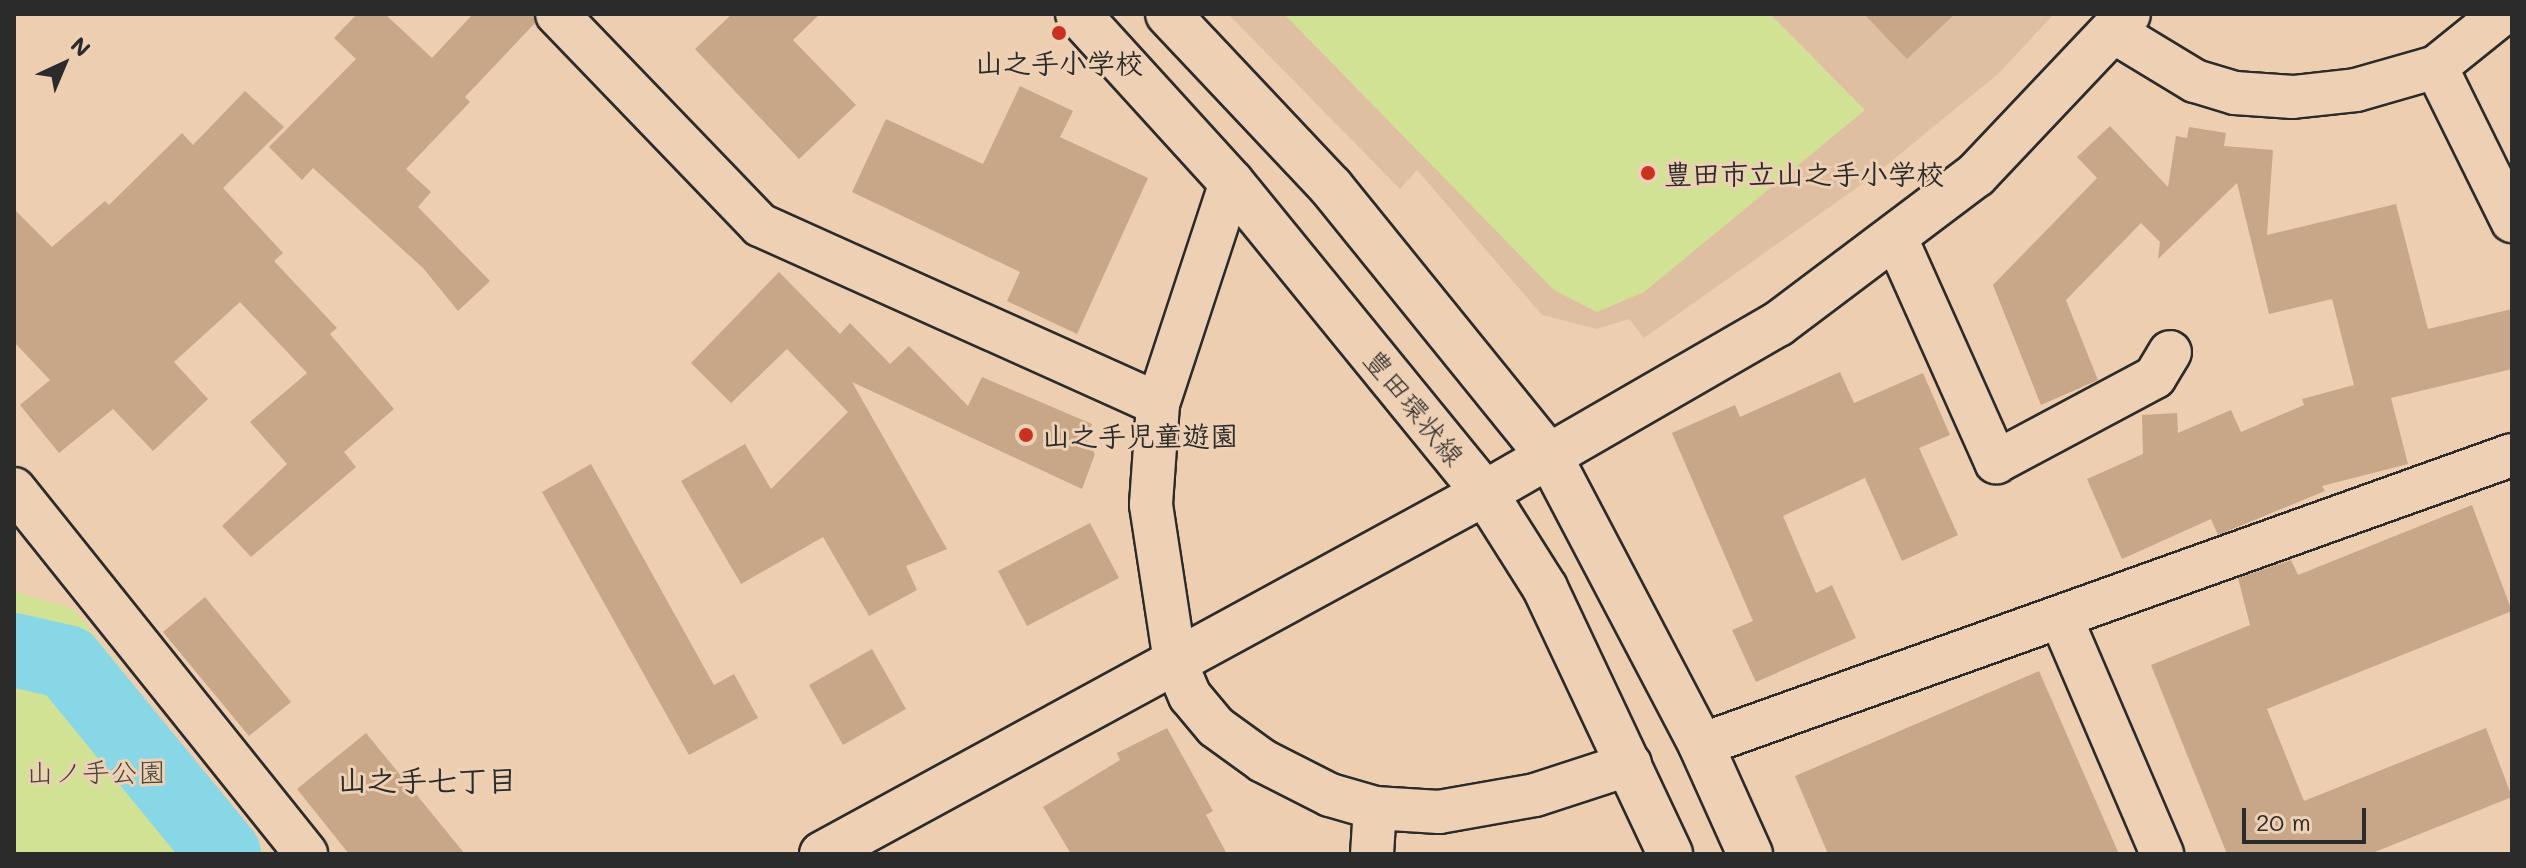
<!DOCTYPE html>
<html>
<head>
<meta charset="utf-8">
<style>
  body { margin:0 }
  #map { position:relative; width:2526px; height:868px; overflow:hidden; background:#eeceb0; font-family:Mali,"Klee One",sans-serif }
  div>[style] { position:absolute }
  .built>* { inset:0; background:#dfbfa2 }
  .green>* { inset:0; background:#d2e295 }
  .river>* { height:74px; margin:-37px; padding:0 37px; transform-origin:37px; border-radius:37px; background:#88d7e6 }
  .building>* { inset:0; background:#c8a788 }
  .roads { filter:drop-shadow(2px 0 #2b2b2b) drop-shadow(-2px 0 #2b2b2b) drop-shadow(0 2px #2b2b2b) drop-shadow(0 -2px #2b2b2b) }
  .minor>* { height:42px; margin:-21px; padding:0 21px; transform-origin:21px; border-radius:21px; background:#eed0b4 }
  .tertiary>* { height:44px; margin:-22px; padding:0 22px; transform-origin:22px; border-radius:22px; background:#eed0b4 }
  .secondary>* { height:44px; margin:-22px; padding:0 22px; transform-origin:22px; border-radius:22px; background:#eed0b4 }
  .dots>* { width:22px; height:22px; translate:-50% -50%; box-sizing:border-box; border:4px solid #eed0b4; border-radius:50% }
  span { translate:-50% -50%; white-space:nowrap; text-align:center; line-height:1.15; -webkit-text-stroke:6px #eed0b4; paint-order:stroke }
  .poi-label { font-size:28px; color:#2b2b2b; font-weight:700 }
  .left { translate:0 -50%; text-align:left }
  .street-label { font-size:28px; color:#2b2b2b }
  .park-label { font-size:28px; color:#44463b }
  .neighbourhood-label { font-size:30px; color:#2b2b2b; font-weight:700 }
  .frame { position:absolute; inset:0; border:16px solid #2b2b2b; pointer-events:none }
  .north { position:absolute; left:24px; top:24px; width:80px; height:80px; -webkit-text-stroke:6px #eed0b4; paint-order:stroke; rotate:44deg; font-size:22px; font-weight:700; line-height:32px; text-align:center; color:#2b2b2b }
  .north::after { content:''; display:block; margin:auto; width:28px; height:36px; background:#2b2b2b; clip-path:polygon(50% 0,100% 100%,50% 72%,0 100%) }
  .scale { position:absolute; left:2242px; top:808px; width:124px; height:36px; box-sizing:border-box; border:4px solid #2b2b2b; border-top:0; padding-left:10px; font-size:24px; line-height:28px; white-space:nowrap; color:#2b2b2b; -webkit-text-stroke:6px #eed0b4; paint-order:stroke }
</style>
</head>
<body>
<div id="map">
  <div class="built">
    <div style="clip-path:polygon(1228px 14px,2054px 14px,1998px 74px,1872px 177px,1644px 338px,1629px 319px,1597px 329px,1542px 315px,1417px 170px,1400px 189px)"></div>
  </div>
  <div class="green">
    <div style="clip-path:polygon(1284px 14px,1770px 14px,1865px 110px,1644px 292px,1597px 312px,1554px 290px)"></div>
    <div style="clip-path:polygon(14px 591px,74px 609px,267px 854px,14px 854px)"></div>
  </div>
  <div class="river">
    <div style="left:14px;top:650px;width:54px;rotate:12.8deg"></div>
    <div style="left:67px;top:662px;width:248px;rotate:50.7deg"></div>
  </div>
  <div class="building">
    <div style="clip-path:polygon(357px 14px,385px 14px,432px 58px,473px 14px,534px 14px,535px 23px,465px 97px,470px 102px,406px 169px,431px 192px,418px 207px,490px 281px,458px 311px,423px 268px,313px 168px,302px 180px,269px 147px,356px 59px,334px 38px)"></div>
    <div style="clip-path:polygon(732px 14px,820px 14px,793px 40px,856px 105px,799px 159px,695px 49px)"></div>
    <div style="clip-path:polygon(1864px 14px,1955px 14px,1907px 59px)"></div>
    <div style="clip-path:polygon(1020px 86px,1073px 111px,1060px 137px,1148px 178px,1077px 334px,1007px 301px,1020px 272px,852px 192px,886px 119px,983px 164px)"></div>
    <div style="clip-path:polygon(245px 91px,284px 127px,223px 188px,283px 253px,274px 261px,337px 328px,330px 334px,394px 409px,344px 452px,356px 467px,251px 557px,222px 526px,287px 464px,250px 422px,307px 373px,240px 302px,174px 362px,208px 399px,153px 451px,113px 409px,59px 453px,20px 405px,50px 380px,14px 342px,14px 209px,52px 247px,105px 201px,109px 205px,182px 133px,193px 145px)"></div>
    <div style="clip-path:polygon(2110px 126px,2168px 187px,2176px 136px,2187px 138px,2189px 127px,2226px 133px,2224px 146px,2273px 150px,2267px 235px,2396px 204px,2428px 329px,2512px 309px,2512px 369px,2391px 398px,2408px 464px,2322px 486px,2325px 491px,2218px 535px,2211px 519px,2122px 559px,2087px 479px,2143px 454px,2142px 415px,2177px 413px,2178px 433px,2231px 410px,2241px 432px,2304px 405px,2302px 399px,2354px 385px,2332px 299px,2269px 314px,2237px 183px,2158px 259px,2160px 242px,2141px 223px,2066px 300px,2098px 380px,2041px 405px,1993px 285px,2097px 178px,2077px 157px)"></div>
    <div style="clip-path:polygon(779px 272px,840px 334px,850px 323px,890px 364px,909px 346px,968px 406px,982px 377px,1092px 424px,1085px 438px,1095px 454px,1082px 489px,852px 382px,947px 549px,906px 566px,917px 590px,869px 616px,823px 537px,741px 584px,681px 481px,745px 444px,771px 489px,848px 412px,787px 349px,731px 403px,691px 363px)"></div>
    <div style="clip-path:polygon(1840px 372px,1854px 403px,1923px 373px,1950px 435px,1919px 448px,1958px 535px,1902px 561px,1865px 478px,1783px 516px,1816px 593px,1832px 585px,1856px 638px,1756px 682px,1732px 630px,1753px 621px,1672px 433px,1735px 405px,1740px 417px)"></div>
    <div style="clip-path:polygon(591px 464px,714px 685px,734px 674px,758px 718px,689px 755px,542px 492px)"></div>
    <div style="clip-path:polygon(2472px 505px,2512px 611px,2267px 709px,2304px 801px,2486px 728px,2512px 797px,2370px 854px,2227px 854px,2151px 665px,2250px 625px,2238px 578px,2291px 560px,2298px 575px)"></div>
    <div style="clip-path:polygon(1090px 523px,1119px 578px,1027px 626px,998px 571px)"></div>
    <div style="clip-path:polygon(205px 597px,291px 702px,249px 736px,163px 632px)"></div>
    <div style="clip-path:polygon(872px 649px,906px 709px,843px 745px,809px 685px)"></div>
    <div style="clip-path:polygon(2039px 671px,2119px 854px,1828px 854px,1795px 776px)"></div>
    <div style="clip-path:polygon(1167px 728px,1213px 811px,1206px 815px,1227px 854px,1071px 854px,1043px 807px,1120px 760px,1117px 753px)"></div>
    <div style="clip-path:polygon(366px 733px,465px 854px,349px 854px,297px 789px)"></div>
  </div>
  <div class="roads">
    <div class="minor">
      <div style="left:557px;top:14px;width:293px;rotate:46.1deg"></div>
      <div style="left:760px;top:225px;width:436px;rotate:24.2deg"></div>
      <div style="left:2114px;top:32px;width:95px;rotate:31.2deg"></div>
      <div style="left:2195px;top:81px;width:42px;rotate:16.7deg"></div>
      <div style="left:2235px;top:93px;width:58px;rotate:3.9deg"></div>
      <div style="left:2293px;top:97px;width:63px;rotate:-6.3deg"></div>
      <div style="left:2356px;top:90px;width:83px;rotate:-16deg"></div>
      <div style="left:2436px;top:67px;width:85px;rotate:-38.8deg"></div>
      <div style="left:2436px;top:67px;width:172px;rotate:63.7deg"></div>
      <div style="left:1231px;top:182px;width:234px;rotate:108.2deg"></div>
      <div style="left:1158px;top:404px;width:101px;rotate:94deg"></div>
      <div style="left:1151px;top:505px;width:158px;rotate:81.3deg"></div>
      <div style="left:1175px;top:661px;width:38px;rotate:67deg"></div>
      <div style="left:1190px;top:696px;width:40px;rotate:50deg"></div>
      <div style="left:1216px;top:727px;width:58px;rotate:35.9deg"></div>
      <div style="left:1263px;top:761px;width:75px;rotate:26.9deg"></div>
      <div style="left:1330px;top:795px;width:47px;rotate:16.1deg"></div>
      <div style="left:1375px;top:808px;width:64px;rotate:3.6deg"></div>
      <div style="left:1439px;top:812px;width:97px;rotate:-10deg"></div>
      <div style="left:1535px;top:795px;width:100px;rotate:-18.1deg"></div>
      <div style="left:1895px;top:236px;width:248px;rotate:65.9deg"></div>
      <div style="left:1996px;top:462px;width:180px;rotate:-28.1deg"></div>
      <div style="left:2155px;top:377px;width:29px;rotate:-59deg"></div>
      <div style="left:14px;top:489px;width:467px;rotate:51.3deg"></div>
      <div style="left:2061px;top:618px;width:257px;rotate:66.8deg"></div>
      <div style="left:1701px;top:745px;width:861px;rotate:-19.68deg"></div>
      <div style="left:1372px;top:854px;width:46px;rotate:-86.3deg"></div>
    </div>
    <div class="tertiary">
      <div style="left:822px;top:854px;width:755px;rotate:-28.57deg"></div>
      <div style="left:1485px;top:493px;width:338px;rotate:-30deg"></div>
      <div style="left:1778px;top:324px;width:248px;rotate:-37deg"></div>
      <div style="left:1976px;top:175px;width:221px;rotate:-46.6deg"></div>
    </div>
    <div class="secondary">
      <div style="left:1078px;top:14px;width:227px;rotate:47.7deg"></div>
      <div style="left:1231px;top:182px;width:402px;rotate:50.8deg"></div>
      <div style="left:1485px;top:493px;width:112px;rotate:57.7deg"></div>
      <div style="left:1545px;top:588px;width:294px;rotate:64.8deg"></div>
      <div style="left:1168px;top:14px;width:238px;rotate:46.7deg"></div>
      <div style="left:1331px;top:187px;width:348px;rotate:51deg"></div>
      <div style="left:1550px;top:457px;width:325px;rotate:62.3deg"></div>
      <div style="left:1701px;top:745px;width:120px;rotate:65.8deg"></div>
    </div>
  </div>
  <div class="dots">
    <div style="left:1059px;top:33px;background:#c8321e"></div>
    <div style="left:1648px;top:173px;background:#c8321e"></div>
    <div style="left:1026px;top:435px;background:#c8321e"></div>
  </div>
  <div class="poi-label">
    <span style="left:1059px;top:62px">山之手小学校</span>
    <span class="left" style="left:1664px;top:173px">豊田市立山之手小学校</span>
    <span class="left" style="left:1042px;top:435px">山之手児童遊園</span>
  </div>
  <div class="street-label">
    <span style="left:1415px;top:407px;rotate:51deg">豊田環状線</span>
  </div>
  <div class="park-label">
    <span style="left:96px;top:771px">山ノ手公園</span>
  </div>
  <div class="neighbourhood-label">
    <span style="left:427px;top:779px">山之手七丁目</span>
  </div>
  <div class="frame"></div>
  <div class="north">N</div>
  <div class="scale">20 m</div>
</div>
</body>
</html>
